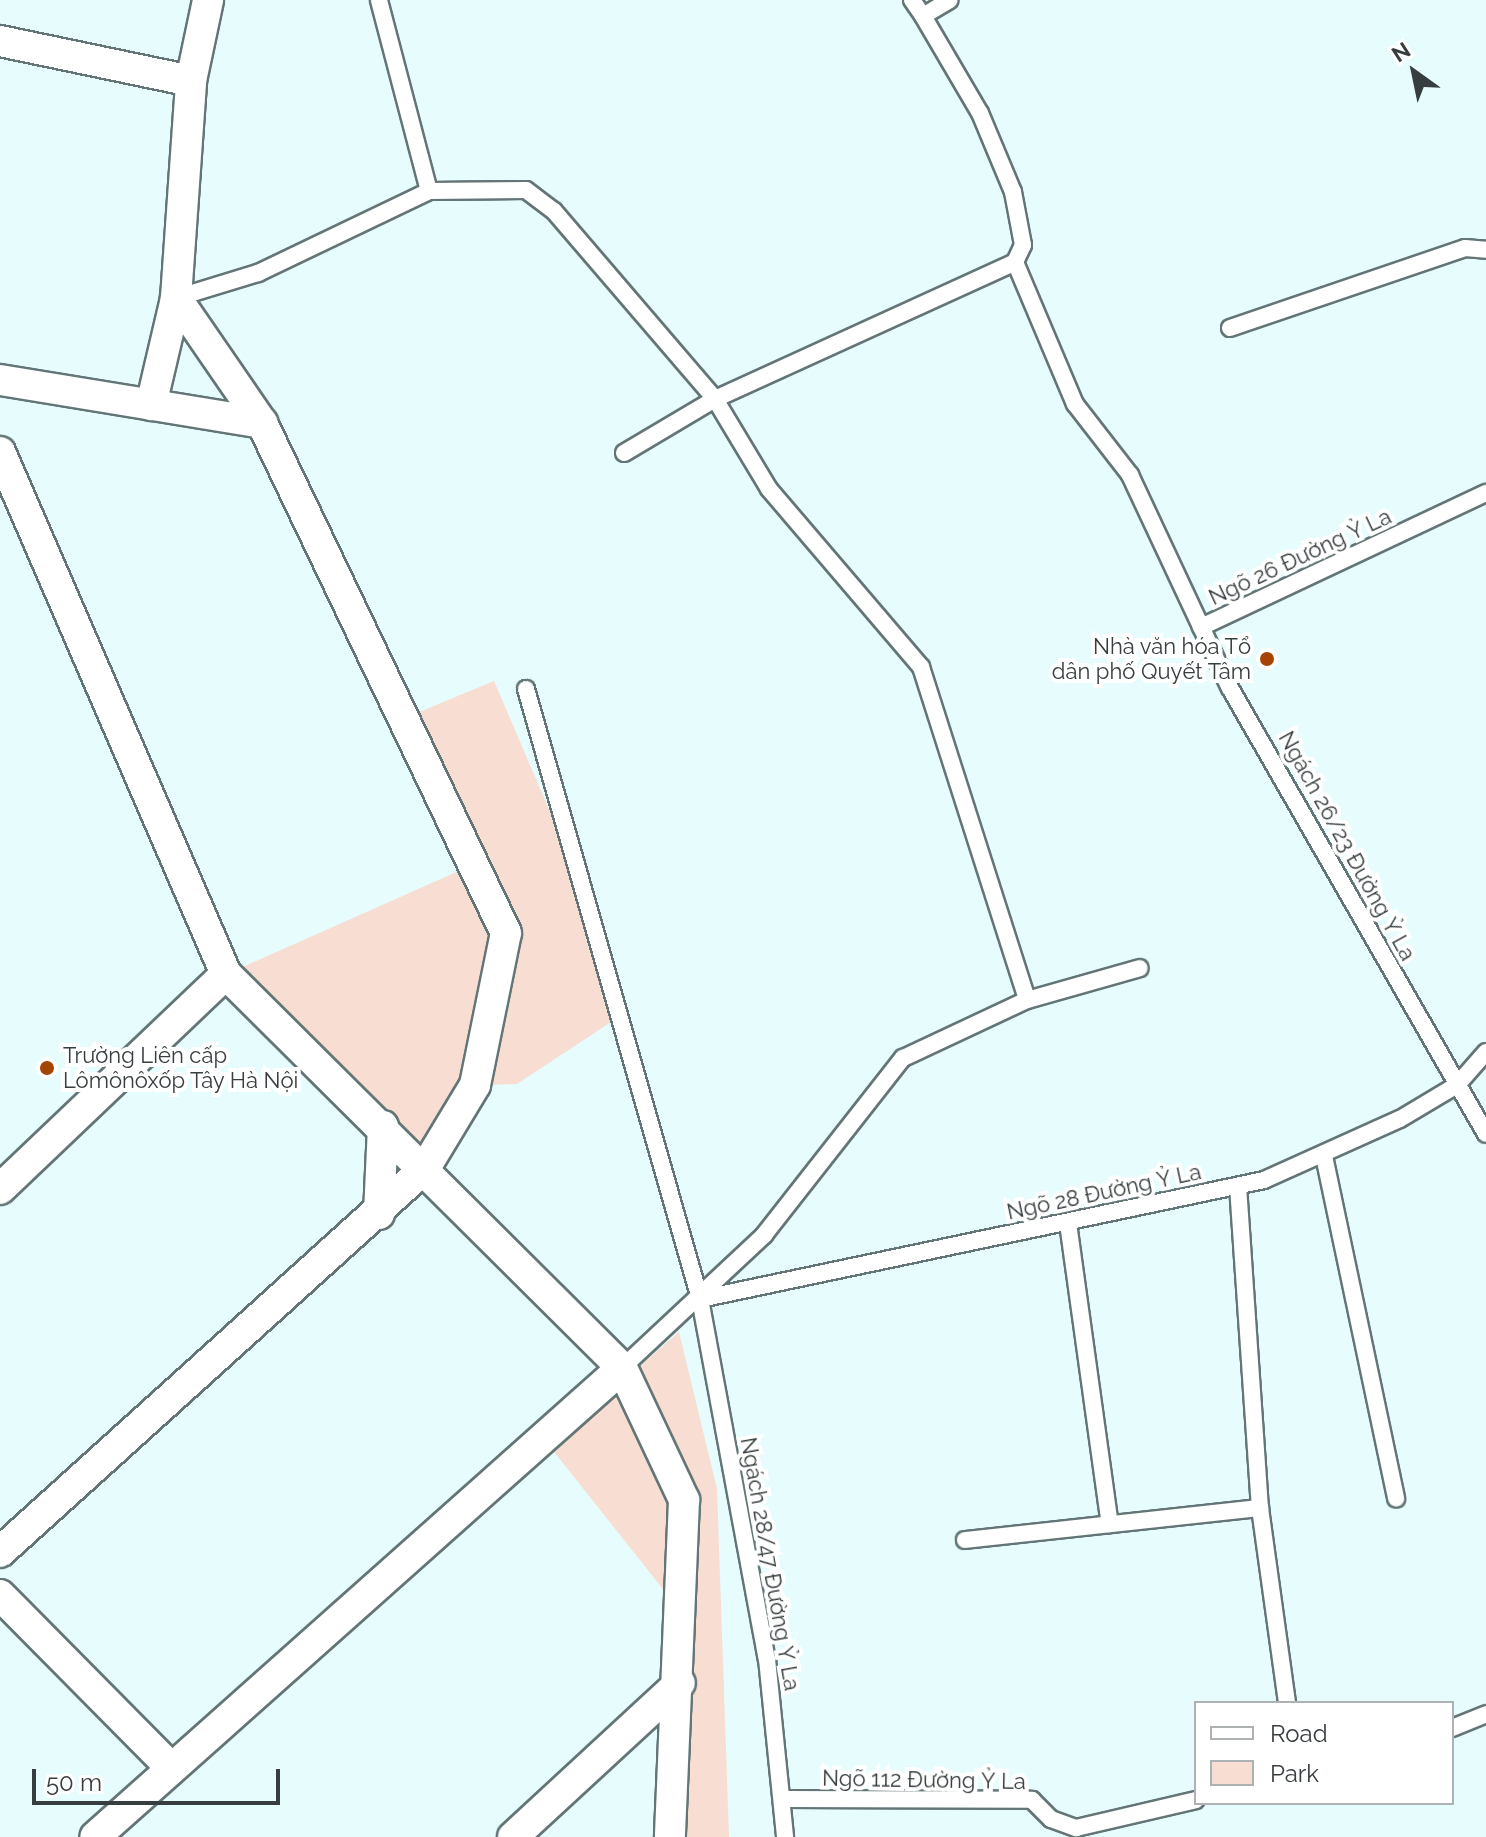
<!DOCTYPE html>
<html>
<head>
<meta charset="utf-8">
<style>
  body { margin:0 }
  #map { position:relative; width:1486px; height:1837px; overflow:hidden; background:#e7fcfd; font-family:Raleway,sans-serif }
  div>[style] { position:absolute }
  .green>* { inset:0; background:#f7ddd2 }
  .roads { filter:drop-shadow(2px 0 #637576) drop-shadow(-2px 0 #637576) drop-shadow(0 2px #637576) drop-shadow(0 -2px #637576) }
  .lane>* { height:16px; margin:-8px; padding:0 8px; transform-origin:8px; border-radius:8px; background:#fff }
  .street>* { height:30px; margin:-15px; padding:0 15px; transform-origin:15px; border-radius:15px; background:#fff }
  .dots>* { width:22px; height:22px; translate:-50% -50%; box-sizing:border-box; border:4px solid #fff; border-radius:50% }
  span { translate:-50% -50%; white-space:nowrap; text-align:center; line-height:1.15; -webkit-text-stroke:8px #fff; paint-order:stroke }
  .street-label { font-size:22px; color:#363e3f }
  .poi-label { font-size:22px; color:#363e3f }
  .right { translate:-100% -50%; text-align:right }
  .left { translate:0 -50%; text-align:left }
  .legend { position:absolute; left:1194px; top:1701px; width:260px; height:104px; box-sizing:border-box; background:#fff; border:2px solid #afb2b2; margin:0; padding:10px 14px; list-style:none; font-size:24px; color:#363e3f }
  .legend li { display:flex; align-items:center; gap:16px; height:40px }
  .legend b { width:40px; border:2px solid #afb2b2 }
  .north { position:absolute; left:1374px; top:32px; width:80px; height:80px; -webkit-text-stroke:6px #fff; paint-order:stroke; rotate:327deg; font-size:22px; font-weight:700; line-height:32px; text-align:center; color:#363e3f }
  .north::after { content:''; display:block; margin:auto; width:28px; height:36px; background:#363e3f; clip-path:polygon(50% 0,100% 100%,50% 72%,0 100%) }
  .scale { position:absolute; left:32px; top:1769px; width:248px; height:36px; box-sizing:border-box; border:4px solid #363e3f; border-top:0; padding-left:10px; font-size:24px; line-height:28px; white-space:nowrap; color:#363e3f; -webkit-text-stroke:6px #fff; paint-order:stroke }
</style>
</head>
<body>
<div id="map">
  <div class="green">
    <div style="clip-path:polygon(494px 681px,590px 905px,611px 1022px,517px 1084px,477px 1085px,508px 933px,405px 718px)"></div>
    <div style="clip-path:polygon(470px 866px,502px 934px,472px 1084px,424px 1164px,229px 973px)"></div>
    <div style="clip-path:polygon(679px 1332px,717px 1489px,729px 1837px,682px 1837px,692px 1686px,684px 1500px,633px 1372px)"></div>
    <div style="clip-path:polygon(621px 1375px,680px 1500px,678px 1608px,547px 1443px)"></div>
  </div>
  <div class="roads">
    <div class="lane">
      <div style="left:912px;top:0;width:19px;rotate:55deg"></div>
      <div style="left:923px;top:16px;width:31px;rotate:-31deg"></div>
      <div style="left:923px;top:16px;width:113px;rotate:59.6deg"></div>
      <div style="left:980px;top:113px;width:86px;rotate:67.3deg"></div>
      <div style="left:1013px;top:192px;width:54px;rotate:79.3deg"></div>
      <div style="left:1023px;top:245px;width:19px;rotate:115deg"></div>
      <div style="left:429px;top:191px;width:97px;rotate:-0.6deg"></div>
      <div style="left:526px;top:190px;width:35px;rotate:37deg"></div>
      <div style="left:554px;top:211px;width:248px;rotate:49.4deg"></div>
      <div style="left:715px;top:399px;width:105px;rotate:59deg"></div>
      <div style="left:769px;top:489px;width:234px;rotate:49.5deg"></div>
      <div style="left:921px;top:667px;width:349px;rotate:72.3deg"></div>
      <div style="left:1015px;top:262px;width:154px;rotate:67.1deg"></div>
      <div style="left:1075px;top:404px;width:90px;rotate:52.2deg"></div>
      <div style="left:1130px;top:475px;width:235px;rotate:64.9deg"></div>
      <div style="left:1230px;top:688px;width:514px;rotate:60.14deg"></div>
      <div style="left:176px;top:298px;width:86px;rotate:-17deg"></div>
      <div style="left:258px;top:273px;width:190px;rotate:-25.6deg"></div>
      <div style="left:429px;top:191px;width:197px;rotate:-104.7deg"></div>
      <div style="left:1230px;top:328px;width:248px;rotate:-18.8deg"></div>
      <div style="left:1465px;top:248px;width:21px;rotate:5deg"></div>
      <div style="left:624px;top:453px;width:106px;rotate:-30.7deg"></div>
      <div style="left:715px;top:399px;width:330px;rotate:-24.5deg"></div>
      <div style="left:1201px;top:627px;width:315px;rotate:-25.2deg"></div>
      <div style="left:526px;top:689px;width:634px;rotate:74.08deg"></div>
      <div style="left:700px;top:1299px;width:366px;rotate:79.5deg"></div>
      <div style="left:767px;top:1659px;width:179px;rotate:84.2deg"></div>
      <div style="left:1324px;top:1156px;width:350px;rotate:78.1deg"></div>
      <div style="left:1238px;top:1186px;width:323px;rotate:86.1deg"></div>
      <div style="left:1068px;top:1223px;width:304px;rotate:82.1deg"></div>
      <div style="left:700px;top:1299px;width:576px;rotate:-11.91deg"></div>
      <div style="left:1264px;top:1180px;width:149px;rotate:-24.2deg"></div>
      <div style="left:1400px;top:1119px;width:66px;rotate:-30.8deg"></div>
      <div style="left:1457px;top:1085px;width:44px;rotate:-48.7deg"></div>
      <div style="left:622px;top:1368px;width:195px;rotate:-43.1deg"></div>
      <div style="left:764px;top:1235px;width:225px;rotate:-51.9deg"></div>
      <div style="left:903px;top:1058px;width:137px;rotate:-25.1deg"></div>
      <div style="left:1027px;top:1000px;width:117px;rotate:-15.8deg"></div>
      <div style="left:965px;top:1540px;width:297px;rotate:-6.2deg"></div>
      <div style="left:1260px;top:1508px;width:197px;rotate:82.1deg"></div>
      <div style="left:1452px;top:1728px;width:37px;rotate:-22deg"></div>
      <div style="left:784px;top:1799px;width:248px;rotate:0.2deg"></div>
      <div style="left:1032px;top:1800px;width:27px;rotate:45deg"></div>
      <div style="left:1051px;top:1819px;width:27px;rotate:20deg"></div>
      <div style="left:1076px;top:1828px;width:123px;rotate:-13.1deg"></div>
    </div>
    <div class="street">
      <div style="left:0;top:41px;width:195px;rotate:11.8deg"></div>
      <div style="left:0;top:380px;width:266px;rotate:9.3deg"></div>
      <div style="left:151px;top:405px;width:110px;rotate:-76.8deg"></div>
      <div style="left:0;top:452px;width:569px;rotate:66.59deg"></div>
      <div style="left:226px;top:974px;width:559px;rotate:44.85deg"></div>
      <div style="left:622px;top:1368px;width:705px;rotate:138.33deg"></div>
      <div style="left:0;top:1189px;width:312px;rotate:-43.6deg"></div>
      <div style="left:379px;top:1214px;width:88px;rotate:-87.4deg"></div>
      <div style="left:622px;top:1368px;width:146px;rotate:64.8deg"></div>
      <div style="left:684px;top:1500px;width:337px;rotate:92.4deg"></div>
      <div style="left:0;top:1552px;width:573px;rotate:-42.1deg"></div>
      <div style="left:425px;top:1168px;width:97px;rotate:-58.9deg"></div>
      <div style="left:475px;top:1085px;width:155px;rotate:-78.5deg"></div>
      <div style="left:506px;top:933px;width:565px;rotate:-115.57deg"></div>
      <div style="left:262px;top:423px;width:152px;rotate:-124.5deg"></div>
      <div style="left:176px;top:298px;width:218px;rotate:-86deg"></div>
      <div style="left:191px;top:81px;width:83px;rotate:-78.1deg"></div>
      <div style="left:0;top:1595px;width:242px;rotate:45.3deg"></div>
      <div style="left:513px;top:1837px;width:227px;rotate:-42.7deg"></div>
    </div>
  </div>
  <div class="dots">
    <div style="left:1267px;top:659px;background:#a64403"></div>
    <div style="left:47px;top:1068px;background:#a64403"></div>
  </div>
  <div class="street-label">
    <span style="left:1300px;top:557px;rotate:-25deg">Ngõ 26 Đường Ỷ La</span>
    <span style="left:1347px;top:846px;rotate:61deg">Ngách 26/23 Đường Ỷ La</span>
    <span style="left:1104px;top:1192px;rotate:-12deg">Ngõ 28 Đường Ỷ La</span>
    <span style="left:770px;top:1564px;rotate:80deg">Ngách 28/47 Đường Ỷ La</span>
    <span style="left:924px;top:1780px;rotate:1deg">Ngõ 112 Đường Ỷ La</span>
  </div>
  <div class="poi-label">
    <span class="right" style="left:1251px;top:659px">Nhà văn hóa Tổ<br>dân phố Quyết Tâm</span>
    <span class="left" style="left:63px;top:1068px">Trường Liên cấp<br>Lômônôxốp Tây Hà Nội</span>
  </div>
  <ul class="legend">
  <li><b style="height:10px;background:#fff"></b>Road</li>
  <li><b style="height:22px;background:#f7ddd2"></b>Park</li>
  </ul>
  <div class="north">N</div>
  <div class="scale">50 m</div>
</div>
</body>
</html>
